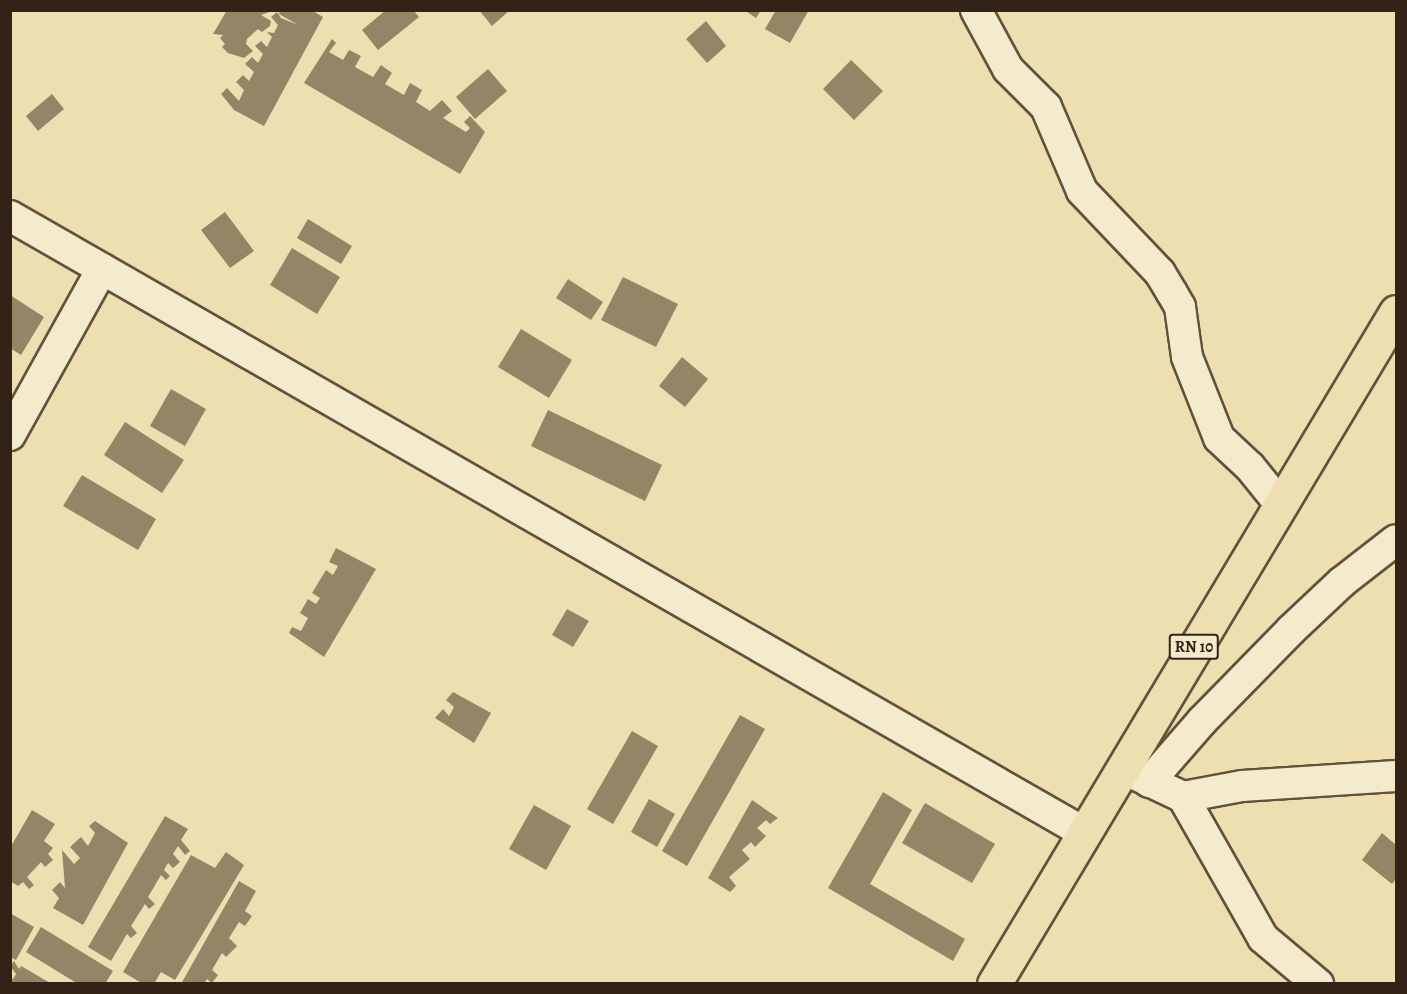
<!DOCTYPE html>
<html>
<head>
<meta charset="utf-8">
<style>
  body { margin:0 }
  #map { position:relative; width:1407px; height:994px; overflow:hidden; background:#eedfb1; font-family:Alegreya,serif }
  div>[style] { position:absolute }
  .building>* { inset:0; background:#948567 }
  .roads { filter:drop-shadow(2px 0 #62523d) drop-shadow(-2px 0 #62523d) drop-shadow(0 2px #62523d) drop-shadow(0 -2px #62523d) }
  .minor>* { height:30px; margin:-15px; padding:0 15px; transform-origin:15px; border-radius:15px; background:#f4eacc }
  .primary>* { height:33px; margin:-16.5px; padding:0 16.5px; transform-origin:16.5px; border-radius:16.5px; background:#eedfb1 }
  span { translate:-50% -50%; white-space:nowrap; text-align:center; line-height:1.15; -webkit-text-stroke:5px #f4eacc; paint-order:stroke }
  .shield-label span { padding:2px 4px; background:#f4eacc; border:2px solid; border-radius:4px; -webkit-text-stroke-width:0 }
  .shield-label { font-size:16px; color:#332316; font-weight:700 }
  .frame { position:absolute; inset:0; border:12px solid #332316; pointer-events:none }
</style>
</head>
<body>
<div id="map">
  <div class="building">
    <div style="clip-path:polygon(227px 10px,275px 10px,261px 15px,271px 21px,270px 26px,262px 32px,258px 29px,247px 39px,246px 44px,253px 51px,244px 58px,228px 53px,222px 47px,225px 44px,220px 38px,223px 35px,213px 34px)"></div>
    <div style="clip-path:polygon(280px 10px,311px 10px,323px 17px,264px 126px,234px 110px,221px 94px,227px 88px,239px 101px,244px 90px,236px 82px,243px 75px,249px 81px,254px 72px,245px 64px,252px 57px,258px 63px,263px 54px,255px 46px,261px 41px,267px 47px,272px 37px,267px 32px,274px 33px,278px 25px,271px 17px,277px 12px,281px 18px,298px 25px,279px 14px)"></div>
    <div style="clip-path:polygon(386px 10px,413px 10px,419px 17px,378px 50px,362px 30px)"></div>
    <div style="clip-path:polygon(479px 10px,510px 10px,492px 26px)"></div>
    <div style="clip-path:polygon(744px 10px,761px 10px,756px 18px)"></div>
    <div style="clip-path:polygon(776px 10px,809px 10px,790px 43px,765px 29px)"></div>
    <div style="clip-path:polygon(706px 21px,726px 46px,707px 63px,686px 39px)"></div>
    <div style="clip-path:polygon(332px 39px,336px 43px,329px 52px,343px 60px,349px 50px,361px 56px,355px 67px,373px 77px,381px 65px,392px 73px,385px 84px,404px 95px,410px 83px,422px 90px,416px 102px,430px 111px,442px 100px,452px 111px,443px 118px,466px 132px,470px 128px,464px 122px,470px 116px,485px 132px,460px 174px,304px 83px)"></div>
    <div style="clip-path:polygon(851px 60px,883px 91px,854px 120px,823px 89px)"></div>
    <div style="clip-path:polygon(488px 69px,507px 91px,475px 119px,456px 97px)"></div>
    <div style="clip-path:polygon(52px 94px,64px 109px,38px 131px,26px 116px)"></div>
    <div style="clip-path:polygon(225px 212px,254px 251px,230px 268px,201px 230px)"></div>
    <div style="clip-path:polygon(308px 219px,352px 246px,341px 264px,297px 238px)"></div>
    <div style="clip-path:polygon(292px 248px,340px 277px,317px 314px,270px 285px)"></div>
    <div style="clip-path:polygon(623px 277px,678px 304px,656px 347px,601px 320px)"></div>
    <div style="clip-path:polygon(568px 279px,603px 302px,591px 320px,556px 298px)"></div>
    <div style="clip-path:polygon(10px 295px,44px 317px,21px 355px,10px 348px)"></div>
    <div style="clip-path:polygon(521px 329px,572px 360px,549px 398px,498px 367px)"></div>
    <div style="clip-path:polygon(682px 357px,708px 379px,685px 407px,659px 386px)"></div>
    <div style="clip-path:polygon(171px 389px,206px 409px,185px 446px,150px 426px)"></div>
    <div style="clip-path:polygon(548px 410px,662px 465px,645px 501px,531px 446px)"></div>
    <div style="clip-path:polygon(125px 422px,184px 460px,162px 493px,104px 455px)"></div>
    <div style="clip-path:polygon(82px 475px,156px 519px,138px 550px,63px 506px)"></div>
    <div style="clip-path:polygon(336px 548px,376px 569px,324px 657px,289px 633px,292px 627px,301px 631px,308px 618px,300px 613px,308px 599px,316px 604px,320px 598px,312px 593px,326px 570px,333px 575px,338px 566px,329px 562px)"></div>
    <div style="clip-path:polygon(567px 609px,589px 621px,573px 647px,552px 635px)"></div>
    <div style="clip-path:polygon(453px 692px,491px 713px,474px 743px,435px 718px,443px 709px,449px 716px,454px 707px,446px 700px)"></div>
    <div style="clip-path:polygon(740px 715px,765px 729px,687px 866px,662px 851px)"></div>
    <div style="clip-path:polygon(632px 731px,658px 746px,613px 824px,587px 809px)"></div>
    <div style="clip-path:polygon(883px 792px,912px 810px,870px 884px,965px 939px,953px 961px,828px 888px)"></div>
    <div style="clip-path:polygon(649px 799px,675px 814px,657px 847px,631px 832px)"></div>
    <div style="clip-path:polygon(752px 800px,778px 818px,770px 824px,766px 820px,757px 828px,766px 836px,755px 847px,751px 842px,742px 850px,750px 859px,729px 877px,736px 886px,730px 892px,708px 878px)"></div>
    <div style="clip-path:polygon(925px 803px,995px 844px,972px 883px,902px 843px)"></div>
    <div style="clip-path:polygon(534px 805px,571px 826px,546px 870px,509px 849px)"></div>
    <div style="clip-path:polygon(32px 810px,55px 824px,44px 841px,53px 848px,48px 854px,53px 860px,45px 867px,41px 862px,27px 877px,34px 885px,29px 889px,23px 882px,18px 886px,10px 881px,10px 848px)"></div>
    <div style="clip-path:polygon(165px 816px,188px 829px,181px 840px,190px 851px,185px 855px,178px 846px,173px 854px,180px 862px,173px 868px,168px 863px,164px 870px,170px 876px,166px 880px,161px 875px,148px 897px,155px 904px,149px 909px,145px 904px,131px 926px,137px 933px,131px 938px,127px 934px,111px 961px,88px 947px)"></div>
    <div style="clip-path:polygon(95px 821px,128px 843px,83px 925px,53px 908px,59px 898px,52px 890px,60px 882px,65px 888px,62px 850px,74px 864px,80px 858px,70px 847px,81px 837px,88px 846px,95px 833px,89px 826px)"></div>
    <div style="clip-path:polygon(1382px 833px,1396px 845px,1396px 879px,1392px 884px,1362px 860px)"></div>
    <div style="clip-path:polygon(226px 852px,244px 865px,175px 980px,161px 972px,154px 984px,143px 984px,123px 972px,191px 855px,215px 868px)"></div>
    <div style="clip-path:polygon(239px 881px,256px 891px,245px 911px,252px 916px,245px 926px,239px 922px,229px 938px,237px 946px,226px 957px,222px 953px,212px 970px,218px 975px,212px 983px,207px 979px,204px 984px,181px 984px)"></div>
    <div style="clip-path:polygon(10px 913px,34px 927px,16px 960px,10px 957px)"></div>
    <div style="clip-path:polygon(41px 927px,113px 971px,105px 984px,78px 984px,26px 952px)"></div>
    <div style="clip-path:polygon(14px 961px,19px 969px,21px 966px,52px 984px,10px 984px,10px 976px,13px 979px,16px 974px,10px 966px)"></div>
  </div>
  <div class="roads">
    <div class="minor">
      <div style="left:976px;top:10px;width:67px;rotate:61.5deg"></div>
      <div style="left:1008px;top:69px;width:54px;rotate:45deg"></div>
      <div style="left:1046px;top:107px;width:91px;rotate:66.8deg"></div>
      <div style="left:1082px;top:191px;width:113px;rotate:46.4deg"></div>
      <div style="left:1160px;top:273px;width:23px;rotate:59deg"></div>
      <div style="left:1172px;top:293px;width:16px;rotate:60deg"></div>
      <div style="left:1180px;top:307px;width:50px;rotate:82deg"></div>
      <div style="left:1187px;top:357px;width:87px;rotate:68.4deg"></div>
      <div style="left:1219px;top:438px;width:42px;rotate:43.1deg"></div>
      <div style="left:1250px;top:467px;width:48px;rotate:51deg"></div>
      <div style="left:10px;top:216px;width:1237px;rotate:29.86deg"></div>
      <div style="left:10px;top:435px;width:190px;rotate:-61deg"></div>
      <div style="left:1132px;top:773px;width:56px;rotate:25.2deg"></div>
      <div style="left:1183px;top:797px;width:60px;rotate:-10.6deg"></div>
      <div style="left:1242px;top:786px;width:154px;rotate:-3.7deg"></div>
      <div style="left:1149px;top:782px;width:81px;rotate:-49deg"></div>
      <div style="left:1202px;top:721px;width:127px;rotate:-45.6deg"></div>
      <div style="left:1291px;top:630px;width:70px;rotate:-43.3deg"></div>
      <div style="left:1342px;top:582px;width:68px;rotate:-37.9deg"></div>
      <div style="left:1183px;top:797px;width:162px;rotate:60.4deg"></div>
      <div style="left:1263px;top:938px;width:72px;rotate:39.9deg"></div>
    </div>
    <div class="primary">
      <div style="left:994px;top:984px;width:783px;rotate:-59.11deg"></div>
    </div>
  </div>
  <div class="shield-label">
    <span style="left:1194px;top:647px">RN 10</span>
  </div>
  <div class="frame"></div>
</div>
</body>
</html>
